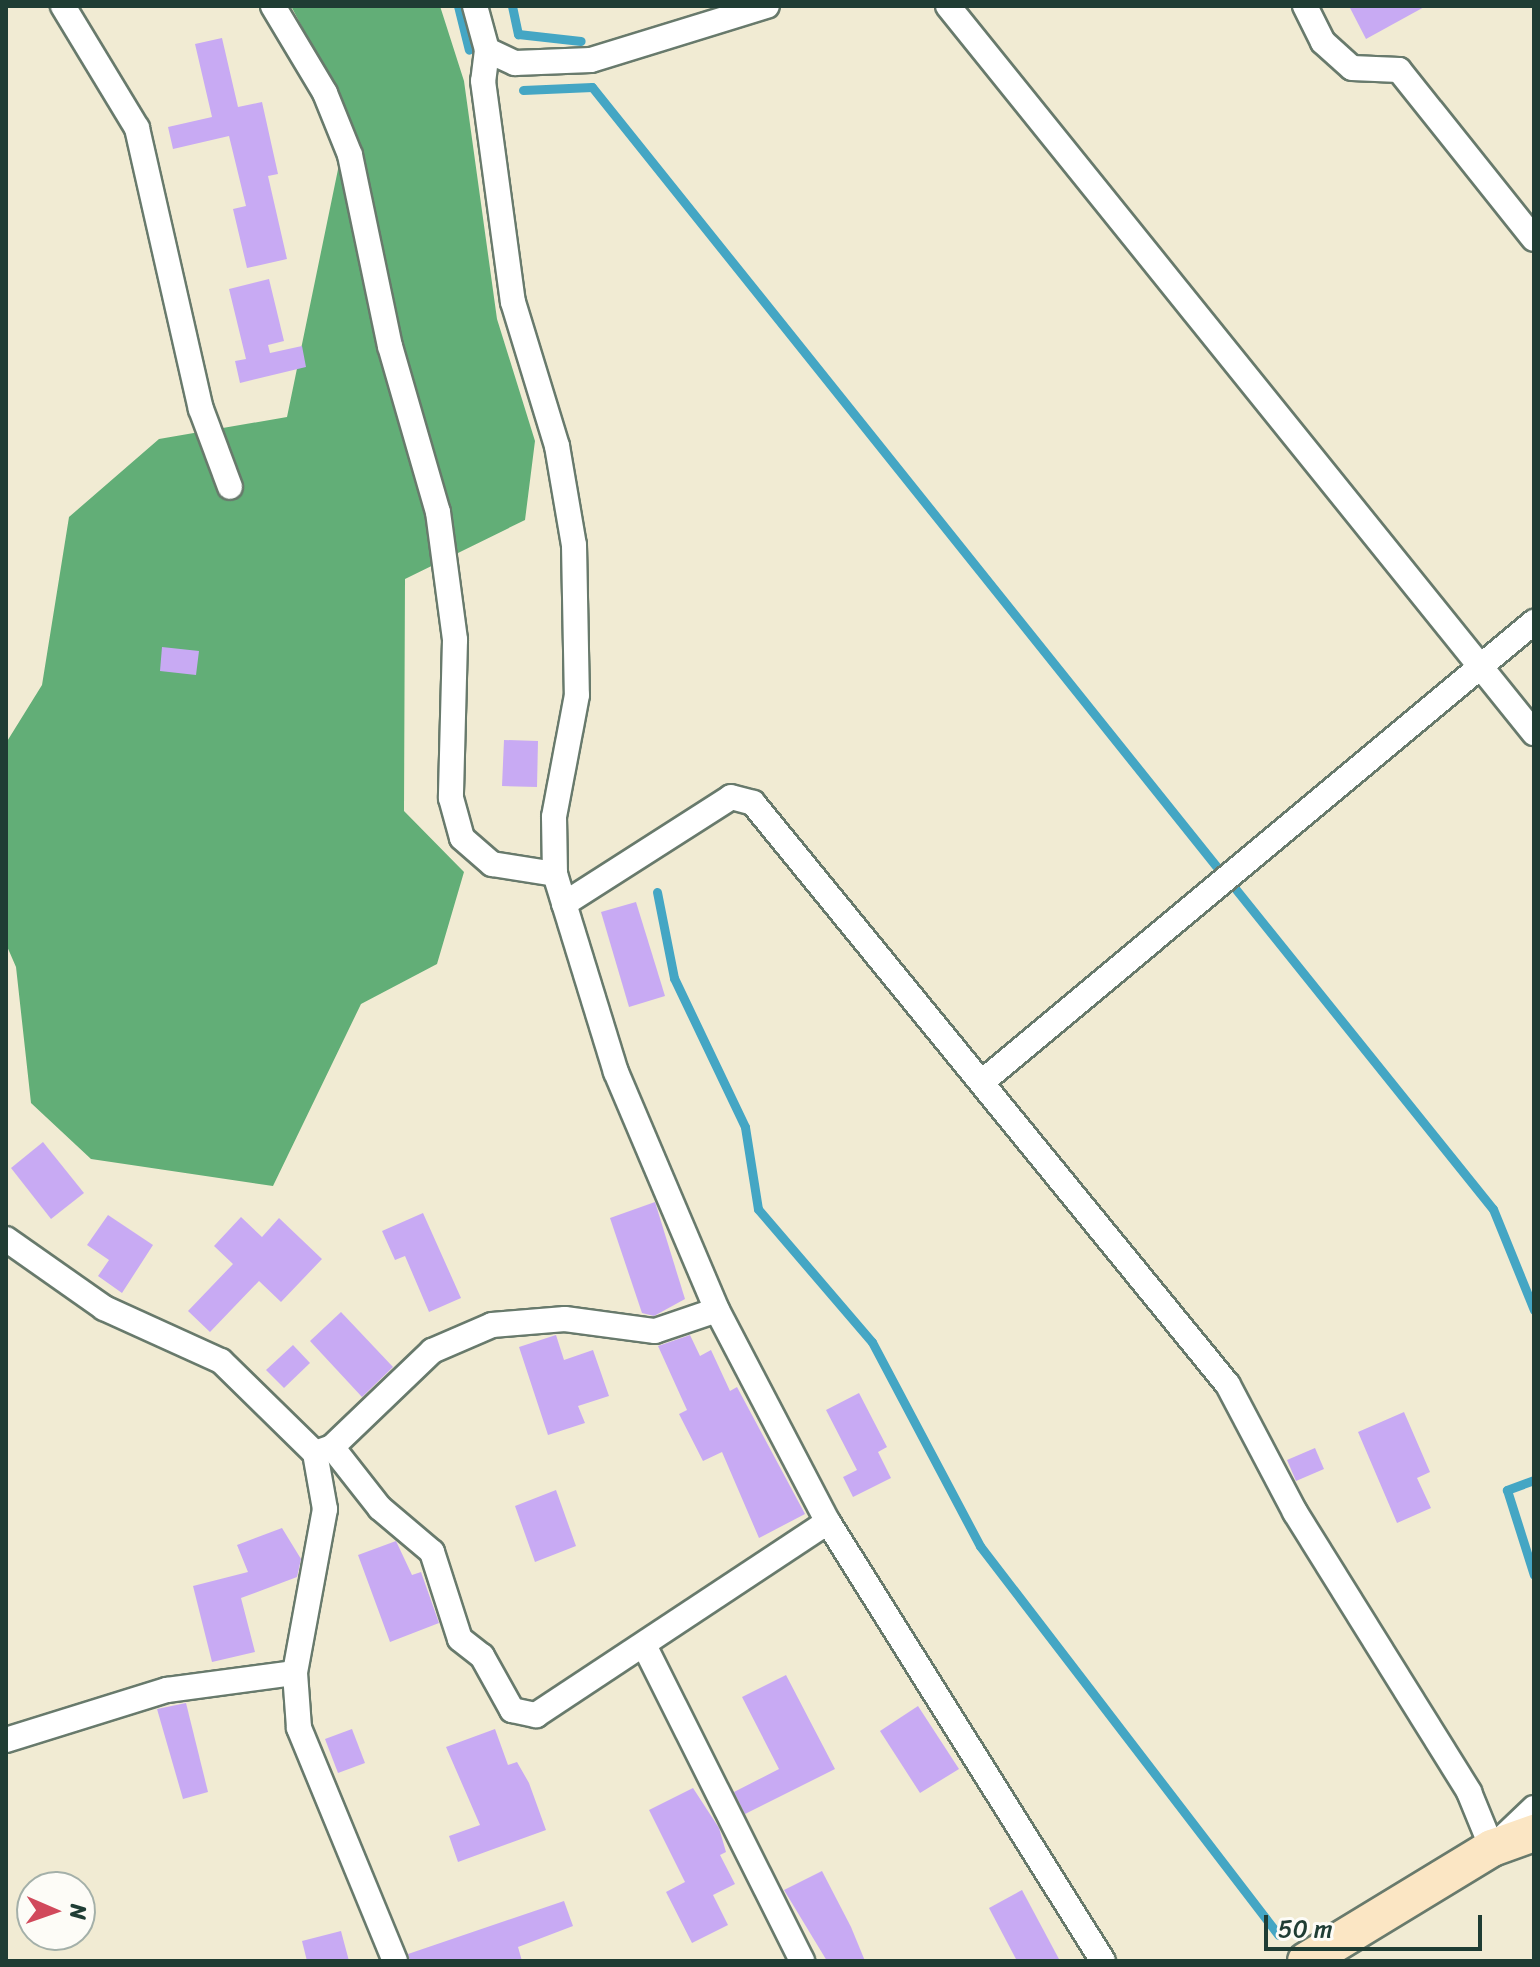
<!DOCTYPE html>
<html>
<head>
<meta charset="utf-8">
<style>
  body { margin:0 }
  #map { position:relative; width:1540px; height:1967px; overflow:hidden; background:#f1ebd3; font-family:Sriracha,sans-serif }
  div>[style] { position:absolute }
  .forest>* { inset:0; background:#62ae77 }
  .stream>* { height:9px; margin:-4.5px; padding:0 4.5px; transform-origin:4.5px; border-radius:4.5px; background:#44a6c4 }
  .building>* { inset:0; background:#c8aaf3 }
  .roads { filter:drop-shadow(2px 0 #687a6c) drop-shadow(-2px 0 #687a6c) drop-shadow(0 2px #687a6c) drop-shadow(0 -2px #687a6c) }
  .street>* { height:24px; margin:-12px; padding:0 12px; transform-origin:12px; border-radius:12px; background:#fff }
  .secondary>* { height:36px; margin:-18px; padding:0 18px; transform-origin:18px; border-radius:18px; background:#fbe6c4 }
  span { translate:-50% -50%; white-space:nowrap; text-align:center; line-height:1.15; -webkit-text-stroke:7px #fdfcf7; paint-order:stroke }
  .frame { position:absolute; inset:0; border:8px solid #1f3d34; pointer-events:none }
  .north { position:absolute; left:16px; top:1871px; width:80px; height:80px; box-sizing:border-box; background:#fdfcf7; border:2px solid #a4b0a9; border-radius:50%; rotate:92deg; font-size:22px; font-weight:700; line-height:32px; text-align:center; color:#1f3d34 }
  .north::after { content:''; display:block; margin:auto; width:28px; height:36px; background:#d1495b; clip-path:polygon(50% 0,100% 100%,50% 72%,0 100%) }
  .scale { position:absolute; left:1264px; top:1915px; width:218px; height:36px; box-sizing:border-box; border:4px solid #1f3d34; border-top:0; padding-left:10px; font-size:24px; line-height:28px; white-space:nowrap; color:#1f3d34; -webkit-text-stroke:6px #fdfcf7; paint-order:stroke }
</style>
</head>
<body>
<div id="map">
  <div class="forest">
    <div style="clip-path:polygon(291px 6px,440px 6px,464px 81px,497px 319px,535px 441px,525px 520px,405px 579px,404px 811px,464px 872px,437px 964px,361px 1004px,273px 1186px,91px 1159px,31px 1103px,16px 967px,6px 944px,6px 743px,42px 685px,69px 517px,159px 439px,287px 417px,349px 116px)"></div>
  </div>
  <div class="stream">
    <div style="left:458px;top:6px;width:45px;rotate:76deg"></div>
    <div style="left:512px;top:6px;width:29px;rotate:78deg"></div>
    <div style="left:518px;top:34px;width:63px;rotate:6.3deg"></div>
    <div style="left:523px;top:90px;width:69px;rotate:-2.5deg"></div>
    <div style="left:592px;top:87px;width:998px;rotate:51.3deg"></div>
    <div style="left:1234px;top:887px;width:413px;rotate:51.2deg"></div>
    <div style="left:1493px;top:1209px;width:109px;rotate:67.9deg"></div>
    <div style="left:657px;top:892px;width:88px;rotate:78.8deg"></div>
    <div style="left:674px;top:978px;width:165px;rotate:64.5deg"></div>
    <div style="left:745px;top:1127px;width:83px;rotate:81deg"></div>
    <div style="left:758px;top:1209px;width:175px;rotate:49.4deg"></div>
    <div style="left:872px;top:1342px;width:231px;rotate:62.1deg"></div>
    <div style="left:980px;top:1546px;width:490px;rotate:52.5deg"></div>
    <div style="left:1534px;top:1480px;width:29px;rotate:160deg"></div>
    <div style="left:1507px;top:1490px;width:89px;rotate:72.4deg"></div>
  </div>
  <div class="building">
    <div style="clip-path:polygon(1349px 6px,1426px 6px,1366px 39px)"></div>
    <div style="clip-path:polygon(222px 38px,238px 107px,262px 102px,278px 174px,268px 176px,287px 259px,247px 268px,233px 209px,246px 206px,229px 136px,173px 149px,168px 127px,212px 117px,195px 44px)"></div>
    <div style="clip-path:polygon(269px 279px,284px 341px,268px 345px,270px 353px,302px 346px,306px 367px,240px 383px,235px 361px,246px 359px,229px 289px)"></div>
    <div style="clip-path:polygon(162px 647px,199px 651px,196px 675px,160px 671px)"></div>
    <div style="clip-path:polygon(504px 740px,538px 741px,537px 787px,502px 786px)"></div>
    <div style="clip-path:polygon(636px 902px,665px 996px,629px 1007px,601px 912px)"></div>
    <div style="clip-path:polygon(43px 1142px,84px 1193px,51px 1219px,11px 1168px)"></div>
    <div style="clip-path:polygon(655px 1202px,685px 1299px,654px 1316px,642px 1313px,610px 1218px)"></div>
    <div style="clip-path:polygon(423px 1213px,461px 1298px,429px 1312px,405px 1256px,395px 1260px,382px 1231px)"></div>
    <div style="clip-path:polygon(108px 1215px,153px 1245px,122px 1293px,98px 1276px,109px 1260px,87px 1245px)"></div>
    <div style="clip-path:polygon(241px 1217px,262px 1237px,279px 1218px,322px 1259px,281px 1302px,259px 1281px,210px 1332px,188px 1311px,233px 1264px,214px 1246px)"></div>
    <div style="clip-path:polygon(341px 1312px,393px 1367px,362px 1397px,310px 1341px)"></div>
    <div style="clip-path:polygon(556px 1335px,564px 1360px,593px 1350px,609px 1396px,578px 1406px,585px 1423px,548px 1435px,519px 1347px)"></div>
    <div style="clip-path:polygon(690px 1335px,700px 1356px,711px 1350px,730px 1391px,737px 1387px,805px 1514px,759px 1538px,722px 1452px,703px 1461px,679px 1414px,687px 1410px,658px 1346px)"></div>
    <div style="clip-path:polygon(293px 1345px,310px 1363px,284px 1388px,266px 1370px)"></div>
    <div style="clip-path:polygon(859px 1393px,887px 1447px,878px 1452px,891px 1478px,853px 1497px,843px 1477px,857px 1470px,826px 1410px)"></div>
    <div style="clip-path:polygon(1404px 1412px,1430px 1472px,1417px 1478px,1431px 1508px,1397px 1523px,1358px 1432px)"></div>
    <div style="clip-path:polygon(1315px 1448px,1324px 1469px,1296px 1481px,1287px 1460px)"></div>
    <div style="clip-path:polygon(556px 1490px,576px 1546px,535px 1562px,515px 1506px)"></div>
    <div style="clip-path:polygon(282px 1528px,301px 1559px,297px 1577px,241px 1598px,255px 1652px,212px 1662px,193px 1586px,248px 1572px,237px 1545px)"></div>
    <div style="clip-path:polygon(396px 1541px,412px 1575px,421px 1572px,439px 1623px,390px 1642px,358px 1555px)"></div>
    <div style="clip-path:polygon(786px 1675px,835px 1769px,745px 1814px,734px 1792px,779px 1769px,742px 1697px)"></div>
    <div style="clip-path:polygon(186px 1703px,208px 1792px,183px 1799px,157px 1709px)"></div>
    <div style="clip-path:polygon(918px 1706px,959px 1769px,920px 1793px,880px 1731px)"></div>
    <div style="clip-path:polygon(352px 1729px,365px 1763px,338px 1773px,325px 1739px)"></div>
    <div style="clip-path:polygon(495px 1729px,508px 1765px,517px 1762px,529px 1783px,546px 1830px,458px 1862px,449px 1836px,480px 1825px,446px 1747px)"></div>
    <div style="clip-path:polygon(693px 1788px,719px 1828px,726px 1852px,720px 1855px,735px 1884px,713px 1895px,728px 1925px,692px 1943px,666px 1892px,685px 1882px,649px 1810px)"></div>
    <div style="clip-path:polygon(822px 1871px,851px 1927px,865px 1961px,827px 1961px,784px 1890px)"></div>
    <div style="clip-path:polygon(1022px 1890px,1060px 1961px,1017px 1961px,989px 1908px)"></div>
    <div style="clip-path:polygon(564px 1901px,573px 1926px,518px 1947px,522px 1961px,410px 1961px,408px 1954px)"></div>
    <div style="clip-path:polygon(341px 1931px,349px 1961px,307px 1961px,302px 1941px)"></div>
  </div>
  <div class="roads">
    <div class="street">
      <div style="left:63px;top:6px;width:143px;rotate:58.8deg"></div>
      <div style="left:137px;top:128px;width:288px;rotate:77.2deg"></div>
      <div style="left:201px;top:409px;width:83px;rotate:69.6deg"></div>
      <div style="left:273px;top:6px;width:101px;rotate:59.1deg"></div>
      <div style="left:325px;top:93px;width:67px;rotate:68deg"></div>
      <div style="left:350px;top:155px;width:195px;rotate:78.2deg"></div>
      <div style="left:390px;top:346px;width:173px;rotate:73.9deg"></div>
      <div style="left:438px;top:512px;width:129px;rotate:82.4deg"></div>
      <div style="left:455px;top:640px;width:158px;rotate:91.5deg"></div>
      <div style="left:451px;top:798px;width:41px;rotate:74.6deg"></div>
      <div style="left:462px;top:838px;width:40px;rotate:41deg"></div>
      <div style="left:492px;top:864px;width:64px;rotate:9deg"></div>
      <div style="left:475px;top:6px;width:46px;rotate:74.7deg"></div>
      <div style="left:487px;top:50px;width:31px;rotate:97deg"></div>
      <div style="left:483px;top:81px;width:223px;rotate:82.3deg"></div>
      <div style="left:513px;top:302px;width:151px;rotate:73deg"></div>
      <div style="left:557px;top:446px;width:100px;rotate:80.3deg"></div>
      <div style="left:574px;top:545px;width:150px;rotate:88.9deg"></div>
      <div style="left:577px;top:695px;width:124px;rotate:100.7deg"></div>
      <div style="left:554px;top:817px;width:57px;rotate:89deg"></div>
      <div style="left:555px;top:874px;width:207px;rotate:72.9deg"></div>
      <div style="left:616px;top:1072px;width:259px;rotate:67deg"></div>
      <div style="left:717px;top:1310px;width:239px;rotate:62.4deg"></div>
      <div style="left:828px;top:1522px;width:518px;rotate:57.94deg"></div>
      <div style="left:948px;top:6px;width:934px;rotate:51.13deg"></div>
      <div style="left:1305px;top:6px;width:40px;rotate:63.4deg"></div>
      <div style="left:1323px;top:42px;width:39px;rotate:42deg"></div>
      <div style="left:1352px;top:68px;width:47px;rotate:2.4deg"></div>
      <div style="left:1399px;top:70px;width:216px;rotate:51.4deg"></div>
      <div style="left:487px;top:50px;width:31px;rotate:25deg"></div>
      <div style="left:515px;top:63px;width:76px;rotate:-2.3deg"></div>
      <div style="left:591px;top:60px;width:184px;rotate:-17.1deg"></div>
      <div style="left:564px;top:904px;width:198px;rotate:-32.6deg"></div>
      <div style="left:731px;top:797px;width:23px;rotate:15deg"></div>
      <div style="left:753px;top:803px;width:751px;rotate:50.78deg"></div>
      <div style="left:1228px;top:1385px;width:144px;rotate:62.2deg"></div>
      <div style="left:1295px;top:1512px;width:330px;rotate:58.1deg"></div>
      <div style="left:1469px;top:1792px;width:61px;rotate:67.7deg"></div>
      <div style="left:1492px;top:1848px;width:58px;rotate:-43.6deg"></div>
      <div style="left:982px;top:1082px;width:719px;rotate:-39.81deg"></div>
      <div style="left:6px;top:1239px;width:120px;rotate:35.1deg"></div>
      <div style="left:104px;top:1308px;width:128px;rotate:24.4deg"></div>
      <div style="left:221px;top:1361px;width:132px;rotate:44.4deg"></div>
      <div style="left:315px;top:1453px;width:57px;rotate:79.9deg"></div>
      <div style="left:325px;top:1509px;width:167px;rotate:100.4deg"></div>
      <div style="left:295px;top:1673px;width:55px;rotate:85.8deg"></div>
      <div style="left:299px;top:1728px;width:252px;rotate:67.6deg"></div>
      <div style="left:332px;top:1447px;width:139px;rotate:-43.8deg"></div>
      <div style="left:432px;top:1351px;width:65px;rotate:-23.4deg"></div>
      <div style="left:492px;top:1325px;width:73px;rotate:-4.7deg"></div>
      <div style="left:565px;top:1319px;width:91px;rotate:7.6deg"></div>
      <div style="left:655px;top:1331px;width:65px;rotate:-18.7deg"></div>
      <div style="left:315px;top:1453px;width:18px;rotate:-19deg"></div>
      <div style="left:332px;top:1447px;width:78px;rotate:51.8deg"></div>
      <div style="left:380px;top:1508px;width:68px;rotate:40.2deg"></div>
      <div style="left:432px;top:1552px;width:91px;rotate:72.2deg"></div>
      <div style="left:460px;top:1639px;width:28px;rotate:38deg"></div>
      <div style="left:482px;top:1656px;width:62px;rotate:60.9deg"></div>
      <div style="left:512px;top:1710px;width:25px;rotate:12deg"></div>
      <div style="left:536px;top:1715px;width:350px;rotate:-33.5deg"></div>
      <div style="left:646px;top:1649px;width:349px;rotate:63.4deg"></div>
      <div style="left:6px;top:1740px;width:169px;rotate:-17.3deg"></div>
      <div style="left:167px;top:1690px;width:129px;rotate:-7.6deg"></div>
    </div>
    <div class="secondary">
      <div style="left:1306px;top:1961px;width:218px;rotate:-31.3deg"></div>
      <div style="left:1492px;top:1848px;width:45px;rotate:-19.7deg"></div>
    </div>
  </div>
  <div class="frame"></div>
  <div class="north">N</div>
  <div class="scale">50 m</div>
</div>
</body>
</html>
